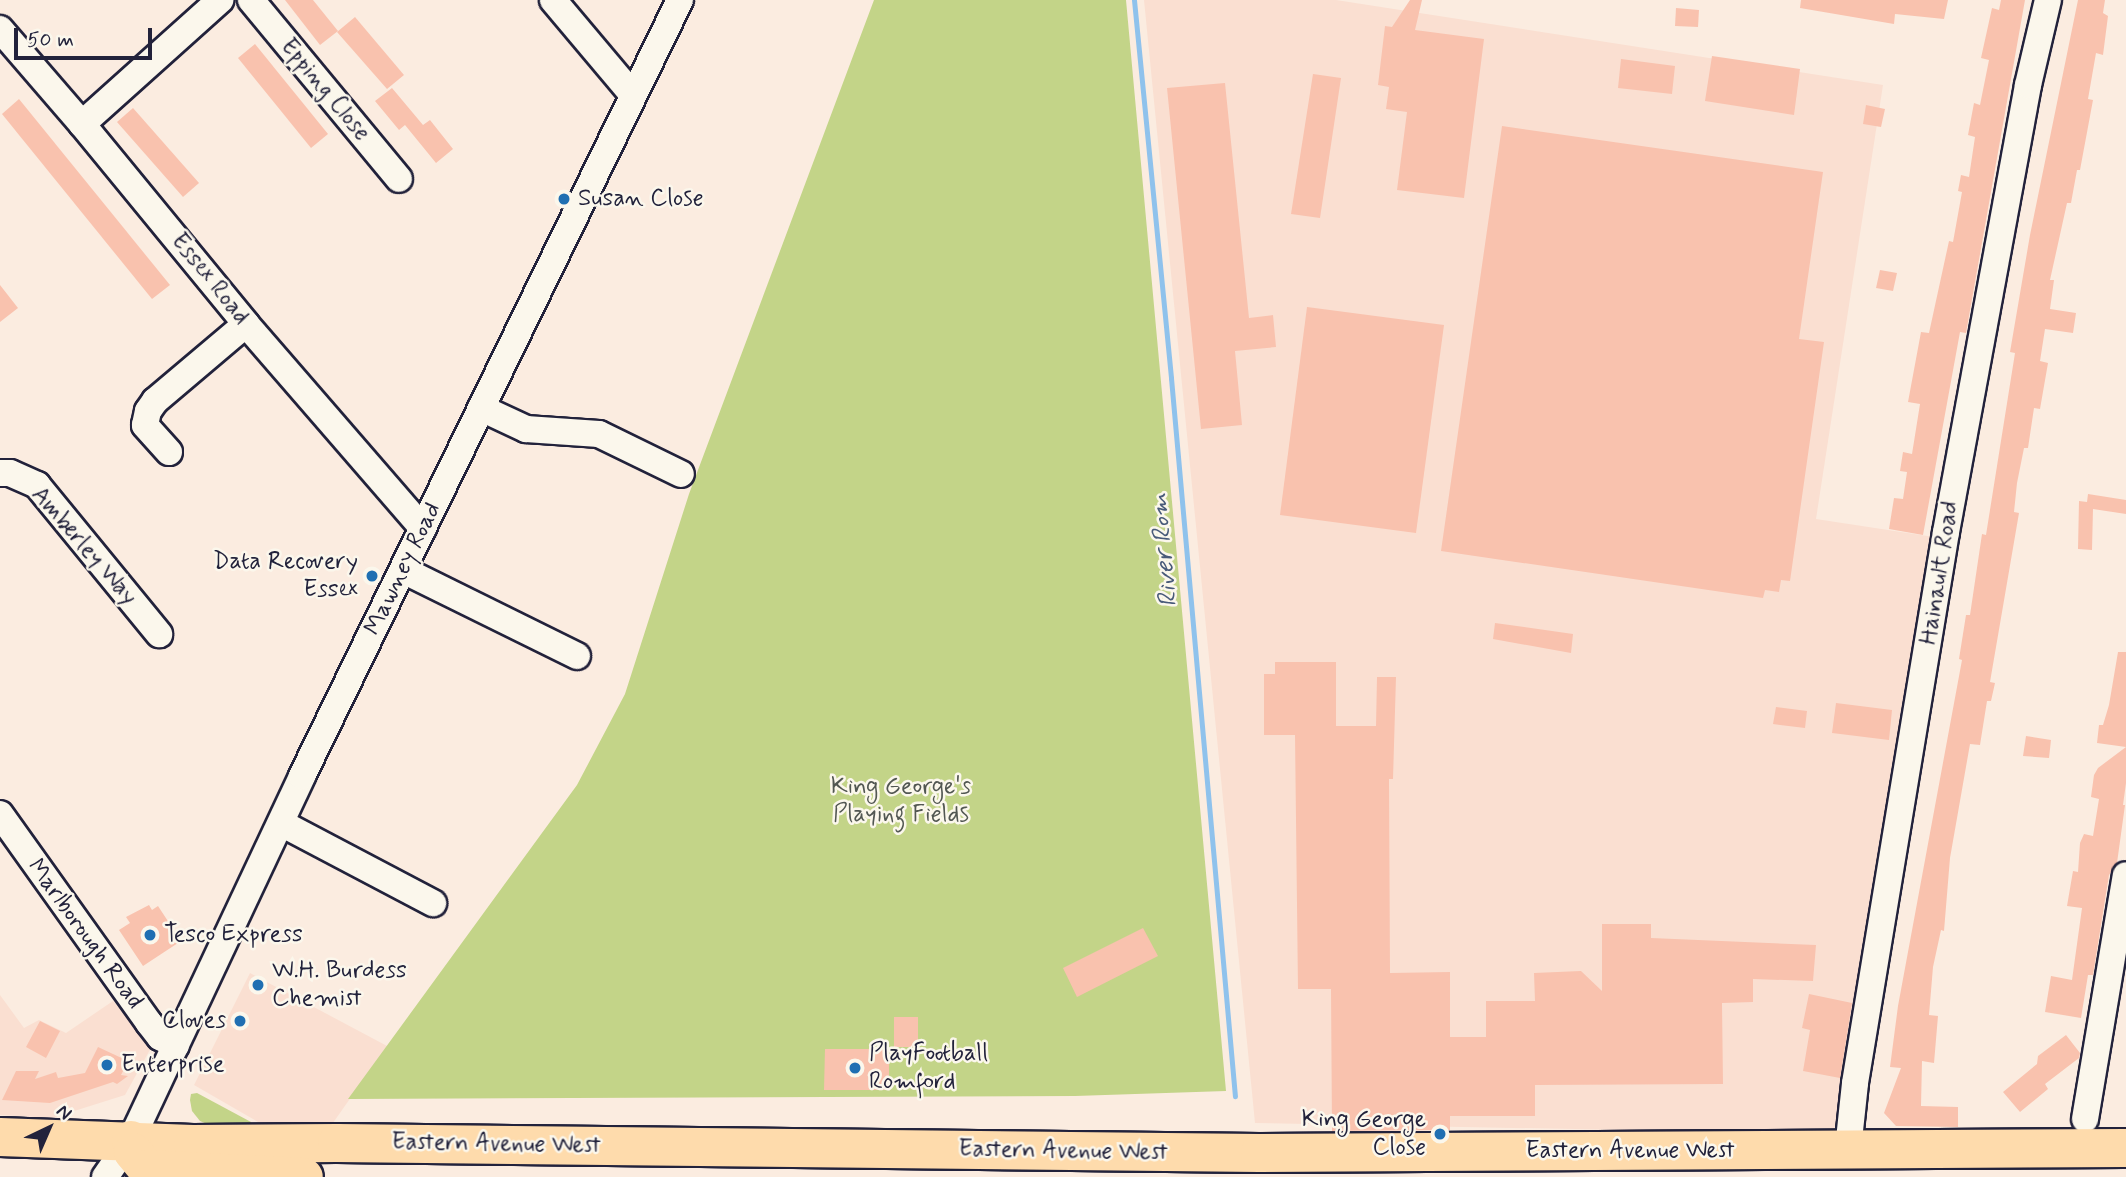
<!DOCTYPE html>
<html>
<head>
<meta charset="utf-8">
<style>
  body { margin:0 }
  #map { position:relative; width:2126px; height:1177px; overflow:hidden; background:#fbece0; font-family:Mynerve,sans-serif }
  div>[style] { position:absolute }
  .built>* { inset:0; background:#fadfd1 }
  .green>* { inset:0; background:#c3d488 }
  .stream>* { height:5px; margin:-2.5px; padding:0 2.5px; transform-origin:2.5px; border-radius:2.5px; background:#8fc2ec }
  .building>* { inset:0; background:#f9c2ae }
  .roads { filter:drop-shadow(2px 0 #22223b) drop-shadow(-2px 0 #22223b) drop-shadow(0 2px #22223b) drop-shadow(0 -2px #22223b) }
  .minor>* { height:26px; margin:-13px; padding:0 13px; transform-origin:13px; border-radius:13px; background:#fbf7ec }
  .highway>* { height:38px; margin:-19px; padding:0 19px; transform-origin:19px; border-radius:19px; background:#fedbac }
  .dots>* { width:19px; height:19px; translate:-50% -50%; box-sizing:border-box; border:4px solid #fbf7ec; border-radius:50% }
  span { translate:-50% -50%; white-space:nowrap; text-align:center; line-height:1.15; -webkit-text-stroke:5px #fbf7ec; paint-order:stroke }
  .street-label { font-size:24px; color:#22223b }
  .poi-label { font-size:24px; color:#22223b }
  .left { translate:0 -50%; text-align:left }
  .right { translate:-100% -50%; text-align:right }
  .park-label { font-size:24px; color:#525752 }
  .water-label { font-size:26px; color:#485a79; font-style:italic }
  .north { position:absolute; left:14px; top:1093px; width:70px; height:70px; -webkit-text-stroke:5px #fbf7ec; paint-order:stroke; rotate:44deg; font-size:19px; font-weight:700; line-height:28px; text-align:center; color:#22223b }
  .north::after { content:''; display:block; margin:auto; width:24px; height:32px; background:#22223b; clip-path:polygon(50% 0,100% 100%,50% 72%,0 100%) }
  .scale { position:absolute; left:14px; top:28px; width:138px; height:32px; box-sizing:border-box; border:4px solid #22223b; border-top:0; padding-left:9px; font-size:21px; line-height:24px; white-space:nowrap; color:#22223b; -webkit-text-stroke:5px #fbf7ec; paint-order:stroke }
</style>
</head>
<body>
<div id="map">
  <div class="built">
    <div style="clip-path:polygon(1144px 0,1336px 0,1883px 85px,1816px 519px,1934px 537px,1835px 1134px,1255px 1123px)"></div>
    <div style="clip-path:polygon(250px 973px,387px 1046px,328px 1130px,258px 1122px,194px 1085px)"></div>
    <div style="clip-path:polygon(0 995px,24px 1028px,39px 1020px,66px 1033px,113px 1001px,152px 1046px,125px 1095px,52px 1118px,0 1115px)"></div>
  </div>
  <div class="green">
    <div style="clip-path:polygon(874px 0,1126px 0,1226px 1091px,1075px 1096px,348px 1099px,577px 785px,625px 694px,689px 494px)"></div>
    <div style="clip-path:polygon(197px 1093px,251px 1122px,255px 1129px,214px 1127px,200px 1121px,192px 1111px,190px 1100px,191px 1094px)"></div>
  </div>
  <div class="stream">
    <div style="left:1134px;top:0;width:380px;rotate:84.4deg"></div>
    <div style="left:1171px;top:378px;width:721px;rotate:84.91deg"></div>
  </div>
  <div class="building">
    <div style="clip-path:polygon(285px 0,313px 0,338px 31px,320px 45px)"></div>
    <div style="clip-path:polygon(1410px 0,1422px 0,1415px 30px,1484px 39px,1464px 198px,1397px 190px,1407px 112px,1386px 109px,1389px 87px,1378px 85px,1385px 26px,1392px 27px)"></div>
    <div style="clip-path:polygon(1801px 0,1948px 0,1944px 19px,1895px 14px,1894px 24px,1800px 8px)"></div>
    <div style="clip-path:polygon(2001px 0,2025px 0,1966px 333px,1960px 332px,1923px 535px,1889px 529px,1894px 498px,1903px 499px,1907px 472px,1900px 471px,1903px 452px,1912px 454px,1920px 404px,1908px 402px,1921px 332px,1929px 333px,1949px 241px,1953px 242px,1962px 192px,1958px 191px,1961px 175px,1969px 177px,1975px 137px,1968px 135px,1974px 103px,1980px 105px,1989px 60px,1981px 58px,1992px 8px,1999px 10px)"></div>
    <div style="clip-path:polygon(2078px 0,2105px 0,2103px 13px,2108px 16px,2103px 55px,2096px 53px,2088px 99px,2093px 100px,2080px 170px,2077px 170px,2071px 203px,2067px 203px,2050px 280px,2054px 280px,2050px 309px,2076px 313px,2073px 333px,2045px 329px,2040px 361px,2048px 363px,2040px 409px,2034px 408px,2028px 448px,2024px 448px,2017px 483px,2014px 512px,2019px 513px,1990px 682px,1995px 683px,1991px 701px,1987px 701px,1980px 745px,1970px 744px,1950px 858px,1944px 931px,1941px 930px,1933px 967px,1929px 1015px,1938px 1016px,1934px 1063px,1922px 1061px,1921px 1106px,1958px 1107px,1958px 1127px,1896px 1126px,1884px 1113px,1901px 1068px,1890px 1067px,1898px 1006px,1962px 660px,1959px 659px,1966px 615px,1970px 615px,1982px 534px,1986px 535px,2015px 353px,2010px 352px,2030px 235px)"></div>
    <div style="clip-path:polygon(1676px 8px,1699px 10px,1698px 27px,1675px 26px)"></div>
    <div style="clip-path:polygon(355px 17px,404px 75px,387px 89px,337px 32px)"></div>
    <div style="clip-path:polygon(255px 44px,328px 134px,311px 148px,238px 58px)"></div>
    <div style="clip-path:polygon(1712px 56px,1800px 69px,1794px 115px,1705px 101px)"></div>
    <div style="clip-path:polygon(1621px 59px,1675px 66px,1672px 94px,1618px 88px)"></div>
    <div style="clip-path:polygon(1313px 74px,1341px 78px,1320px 218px,1291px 214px)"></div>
    <div style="clip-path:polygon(1225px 83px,1249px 318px,1273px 315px,1276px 347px,1235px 351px,1242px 425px,1201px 429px,1167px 88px)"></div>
    <div style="clip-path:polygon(392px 88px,423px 125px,430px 120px,453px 149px,436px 163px,405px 125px,399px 130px,375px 101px)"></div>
    <div style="clip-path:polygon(19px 99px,170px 285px,152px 299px,2px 114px)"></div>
    <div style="clip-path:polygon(1866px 105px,1885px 109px,1881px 127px,1863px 124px)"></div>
    <div style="clip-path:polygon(133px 108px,199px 183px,183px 197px,117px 122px)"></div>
    <div style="clip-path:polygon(1502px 126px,1823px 172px,1799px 339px,1824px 342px,1790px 581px,1781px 580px,1779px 592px,1765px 590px,1763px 598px,1441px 551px)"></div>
    <div style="clip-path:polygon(1880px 270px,1897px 273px,1893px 291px,1876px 288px)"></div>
    <div style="clip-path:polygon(0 285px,18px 308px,0 322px)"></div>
    <div style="clip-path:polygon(1307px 307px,1444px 325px,1416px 533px,1280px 515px)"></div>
    <div style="clip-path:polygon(2088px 494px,2126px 500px,2126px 514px,2093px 509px,2092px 550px,2078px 549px,2079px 501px,2087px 502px)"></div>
    <div style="clip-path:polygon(1495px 623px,1573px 634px,1571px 653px,1493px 639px)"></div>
    <div style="clip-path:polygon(2118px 652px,2126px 652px,2126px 783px,2123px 805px,2125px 805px,2117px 863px,2109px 875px,2093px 975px,2088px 975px,2081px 1018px,2045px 1012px,2051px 976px,2072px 980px,2082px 908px,2067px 906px,2073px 871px,2078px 872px,2080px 843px,2084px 834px,2093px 836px,2099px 799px,2091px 797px,2094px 775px,2098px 768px,2126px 747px,2097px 743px,2099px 725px,2103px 725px,2109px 705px)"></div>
    <div style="clip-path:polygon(1275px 662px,1336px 662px,1336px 726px,1376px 726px,1377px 677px,1396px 677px,1393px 779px,1389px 779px,1390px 973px,1450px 972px,1450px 1037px,1486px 1037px,1486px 1001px,1535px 1001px,1534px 973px,1581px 971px,1602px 991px,1602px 924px,1651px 924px,1651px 938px,1816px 945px,1813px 981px,1753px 979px,1753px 1002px,1722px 1003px,1723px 1084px,1535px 1085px,1535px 1116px,1450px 1116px,1450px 1130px,1332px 1131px,1331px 989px,1298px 989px,1295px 735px,1264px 735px,1264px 674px,1275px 674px)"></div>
    <div style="clip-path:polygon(1836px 703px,1892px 710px,1889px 740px,1832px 733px)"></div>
    <div style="clip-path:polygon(1776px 707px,1807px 711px,1805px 728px,1773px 724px)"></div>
    <div style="clip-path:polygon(2026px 736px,2051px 740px,2049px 758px,2023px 756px)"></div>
    <div style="clip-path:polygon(149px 905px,152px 910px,158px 906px,181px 941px,143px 966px,119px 930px,130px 923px,126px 917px)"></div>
    <div style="clip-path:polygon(1143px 928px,1158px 956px,1077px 997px,1063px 968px)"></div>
    <div style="clip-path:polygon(1809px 994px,1852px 1003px,1840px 1078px,1803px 1071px,1810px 1030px,1802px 1028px)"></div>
    <div style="clip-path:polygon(894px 1017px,918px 1017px,918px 1047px,894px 1047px)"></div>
    <div style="clip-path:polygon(40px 1021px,60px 1031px,46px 1058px,26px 1047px)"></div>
    <div style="clip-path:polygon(2066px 1035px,2080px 1053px,2079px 1058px,2045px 1084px,2048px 1089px,2020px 1112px,2003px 1092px,2037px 1064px,2038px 1056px)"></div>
    <div style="clip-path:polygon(98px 1047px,128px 1061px,121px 1075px,128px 1076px,117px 1084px,113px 1082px,50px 1103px,2px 1100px,16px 1071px,39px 1071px,35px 1079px,56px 1072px,58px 1078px,85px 1073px)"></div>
    <div style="clip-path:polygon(825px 1049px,889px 1049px,889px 1090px,824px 1090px)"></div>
  </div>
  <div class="roads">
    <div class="minor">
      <div style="left:251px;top:0;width:232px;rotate:50.4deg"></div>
      <div style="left:553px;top:0;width:124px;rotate:49.9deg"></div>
      <div style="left:0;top:29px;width:125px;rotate:49.2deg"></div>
      <div style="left:82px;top:124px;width:259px;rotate:50.6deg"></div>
      <div style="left:246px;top:324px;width:270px;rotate:49.1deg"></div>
      <div style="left:82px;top:124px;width:186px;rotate:-41.9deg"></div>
      <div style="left:481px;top:408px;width:50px;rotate:25deg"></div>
      <div style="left:526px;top:429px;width:73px;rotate:3.9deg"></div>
      <div style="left:599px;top:434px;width:91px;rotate:26deg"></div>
      <div style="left:169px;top:452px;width:36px;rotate:-132deg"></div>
      <div style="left:145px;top:425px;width:14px;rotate:-78deg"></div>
      <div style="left:148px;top:411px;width:12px;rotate:-55deg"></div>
      <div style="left:155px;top:401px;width:119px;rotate:-40.2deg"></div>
      <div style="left:0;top:473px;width:10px"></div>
      <div style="left:10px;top:473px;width:30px;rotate:24deg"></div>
      <div style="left:37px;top:485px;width:193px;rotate:50.7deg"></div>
      <div style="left:403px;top:570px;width:194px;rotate:26.3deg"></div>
      <div style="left:0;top:814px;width:257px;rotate:54.5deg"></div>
      <div style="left:149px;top:1023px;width:18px;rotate:52deg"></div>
      <div style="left:160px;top:1037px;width:18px;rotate:29deg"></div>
      <div style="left:281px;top:823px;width:172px;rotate:27.8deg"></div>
      <div style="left:2085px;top:1119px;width:247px;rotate:-80.5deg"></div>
      <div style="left:1848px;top:1149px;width:66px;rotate:-83.9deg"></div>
      <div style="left:1855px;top:1083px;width:558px;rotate:-80.62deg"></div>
      <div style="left:1946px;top:532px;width:454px;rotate:-79.6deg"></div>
      <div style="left:2028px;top:85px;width:87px;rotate:-76.8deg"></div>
      <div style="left:105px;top:1177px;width:45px;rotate:-54.9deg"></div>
      <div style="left:131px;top:1140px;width:402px;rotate:-64.8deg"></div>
      <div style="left:302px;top:776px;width:863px;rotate:-64.03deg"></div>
    </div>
    <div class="highway">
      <div style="left:0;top:1137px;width:193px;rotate:2.1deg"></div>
      <div style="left:193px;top:1144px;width:144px;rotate:-0.4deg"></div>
      <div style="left:337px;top:1143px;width:923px;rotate:0.62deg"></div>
      <div style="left:1260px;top:1153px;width:866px;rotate:-0.33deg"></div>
      <div style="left:131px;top:1140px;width:12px;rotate:81deg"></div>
      <div style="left:133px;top:1152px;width:22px;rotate:51deg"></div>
      <div style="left:147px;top:1169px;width:157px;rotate:2.9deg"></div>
    </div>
  </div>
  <div class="dots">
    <div style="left:564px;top:199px;background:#1f6fb2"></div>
    <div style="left:372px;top:576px;background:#1f6fb2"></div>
    <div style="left:150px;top:935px;background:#1f6fb2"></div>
    <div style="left:258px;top:985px;background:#1f6fb2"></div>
    <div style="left:240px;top:1021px;background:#1f6fb2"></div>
    <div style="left:107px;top:1065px;background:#1f6fb2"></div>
    <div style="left:855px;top:1068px;background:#1f6fb2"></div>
    <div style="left:1440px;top:1134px;background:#1f6fb2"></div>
  </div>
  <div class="street-label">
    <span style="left:325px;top:90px;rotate:50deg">Epping Close</span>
    <span style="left:210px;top:279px;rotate:51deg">Essex Road</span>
    <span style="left:84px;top:546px;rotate:49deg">Amberley Way</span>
    <span style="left:403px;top:569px;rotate:-64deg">Mawney Road</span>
    <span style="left:1940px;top:573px;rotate:-81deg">Hainault Road</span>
    <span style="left:85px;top:934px;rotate:54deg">Marlborough Road</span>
    <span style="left:496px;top:1144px;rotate:1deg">Eastern Avenue West</span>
    <span style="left:1063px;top:1151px;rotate:1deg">Eastern Avenue West</span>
    <span style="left:1630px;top:1151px">Eastern Avenue West</span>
  </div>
  <div class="poi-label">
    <span class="left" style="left:578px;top:199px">Susan Close</span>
    <span class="right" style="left:358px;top:576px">Data Recovery<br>Essex</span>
    <span class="left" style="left:164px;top:935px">Tesco Express</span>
    <span class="left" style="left:272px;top:985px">W.H. Burdess<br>Chemist</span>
    <span class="right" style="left:226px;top:1021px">Cloves</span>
    <span class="left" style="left:869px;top:1068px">PlayFootball<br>Romford</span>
    <span class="left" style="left:121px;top:1065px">Enterprise</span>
    <span class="right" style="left:1426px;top:1134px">King George<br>Close</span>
  </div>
  <div class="park-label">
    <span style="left:901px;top:801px">King George's<br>Playing Fields</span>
  </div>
  <div class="water-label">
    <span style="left:1165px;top:550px;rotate:-95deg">River Rom</span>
  </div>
  <div class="north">N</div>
  <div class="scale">50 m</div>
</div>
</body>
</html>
